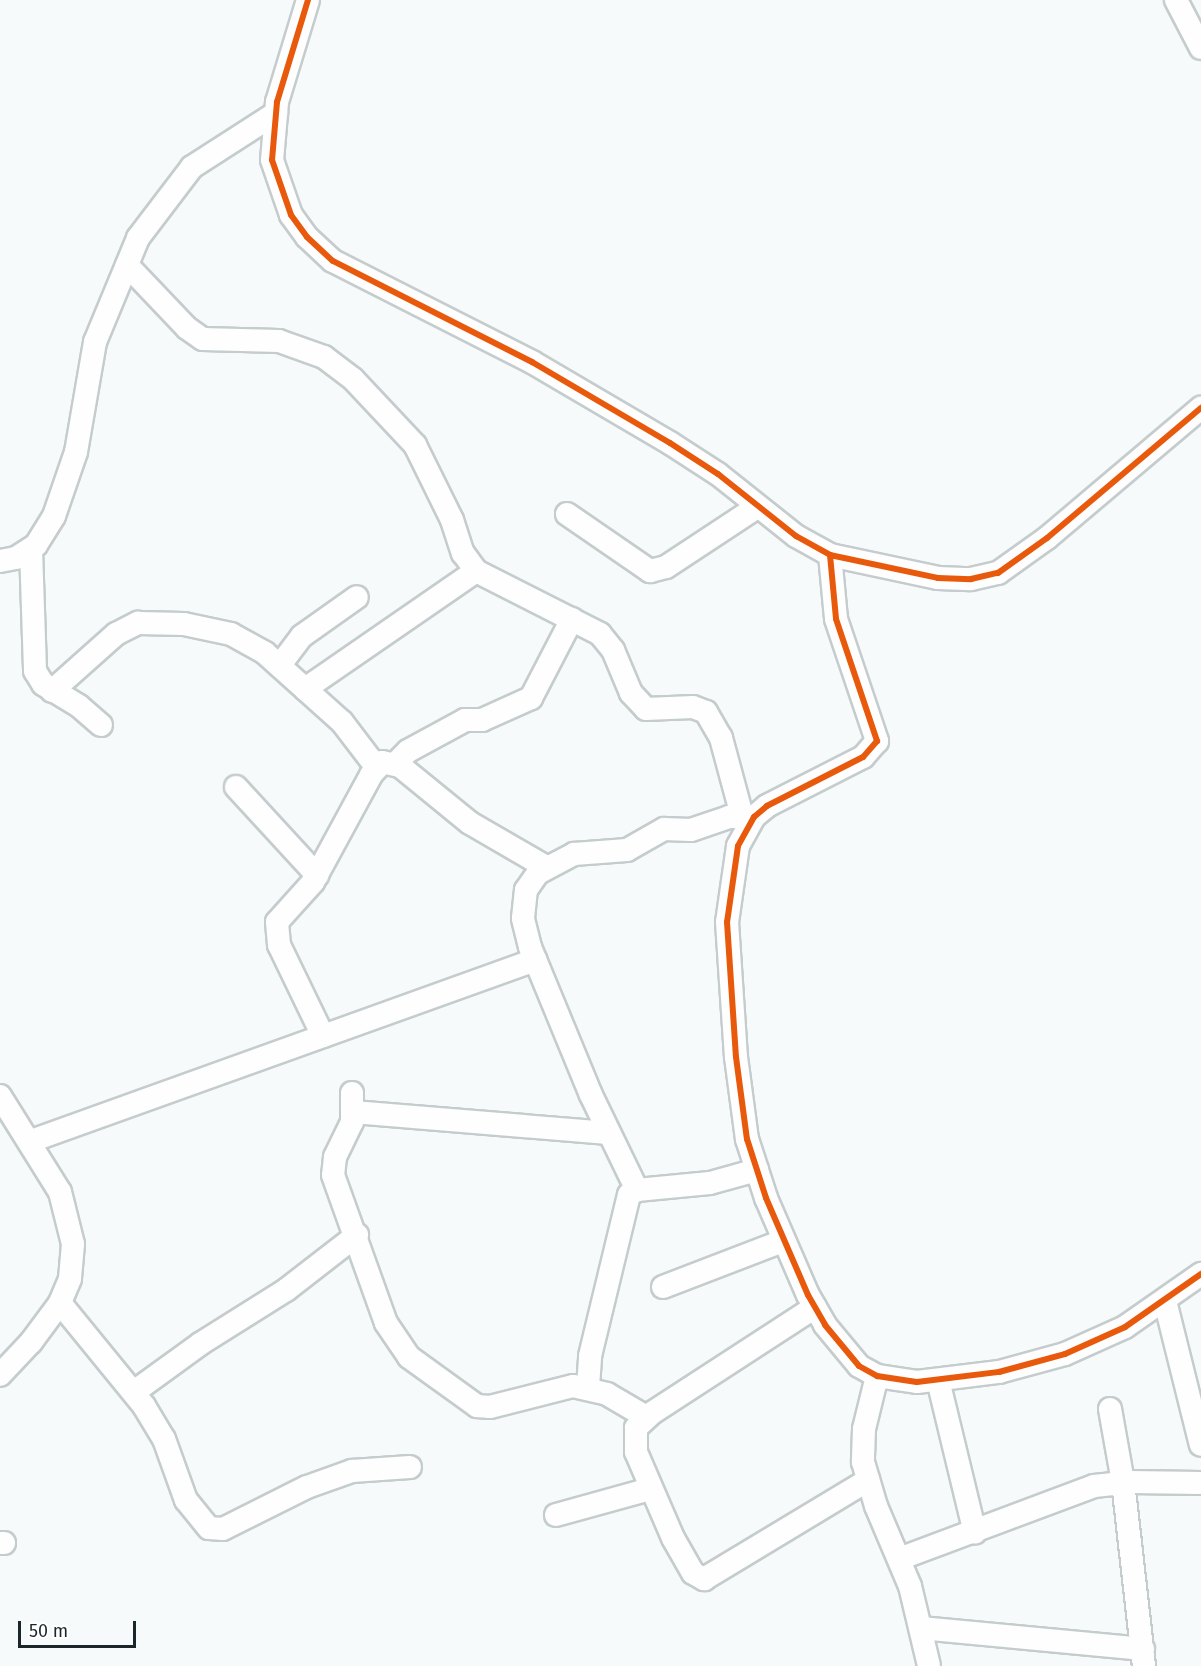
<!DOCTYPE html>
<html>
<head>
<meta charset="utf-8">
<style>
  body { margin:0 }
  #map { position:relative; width:1201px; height:1666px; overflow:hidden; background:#f7fafb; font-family:"Fira Sans",sans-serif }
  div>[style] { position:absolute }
  .roads { filter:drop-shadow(2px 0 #c5ccce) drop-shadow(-2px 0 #c5ccce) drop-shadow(0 2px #c5ccce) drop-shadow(0 -2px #c5ccce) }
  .minor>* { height:22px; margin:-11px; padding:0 11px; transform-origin:11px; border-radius:11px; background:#fefefe }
  .cycleway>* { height:6px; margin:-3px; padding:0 3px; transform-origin:3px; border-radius:3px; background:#e8590c }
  span { translate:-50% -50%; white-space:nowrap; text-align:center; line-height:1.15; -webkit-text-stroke:4.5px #fff; paint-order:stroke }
  .scale { position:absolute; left:18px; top:1621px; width:118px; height:27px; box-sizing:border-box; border:3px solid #1b262a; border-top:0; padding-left:8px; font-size:18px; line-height:21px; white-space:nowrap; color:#1b262a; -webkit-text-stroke:4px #fff; paint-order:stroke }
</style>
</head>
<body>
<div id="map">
  <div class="roads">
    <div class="minor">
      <div style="left:308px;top:0;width:107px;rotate:106.9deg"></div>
      <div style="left:277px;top:102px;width:58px;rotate:94.9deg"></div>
      <div style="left:272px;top:160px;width:58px;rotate:70.9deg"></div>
      <div style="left:291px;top:215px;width:27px;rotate:54deg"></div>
      <div style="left:307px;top:237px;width:35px;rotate:43deg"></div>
      <div style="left:333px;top:261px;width:223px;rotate:26.9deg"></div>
      <div style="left:532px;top:362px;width:160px;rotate:30.4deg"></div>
      <div style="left:670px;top:443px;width:57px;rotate:32.9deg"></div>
      <div style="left:718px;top:474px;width:100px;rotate:38.5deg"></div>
      <div style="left:796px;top:536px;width:39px;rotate:29deg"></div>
      <div style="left:830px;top:555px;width:110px;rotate:12deg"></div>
      <div style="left:938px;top:578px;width:33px;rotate:2deg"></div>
      <div style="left:971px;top:579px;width:28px;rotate:-13deg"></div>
      <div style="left:998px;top:573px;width:60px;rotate:-35.5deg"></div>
      <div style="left:1047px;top:538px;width:202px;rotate:-40.2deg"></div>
      <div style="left:1176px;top:0;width:54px;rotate:62.5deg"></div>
      <div style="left:127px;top:265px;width:87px;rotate:46.4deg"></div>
      <div style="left:187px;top:328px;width:19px;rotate:35deg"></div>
      <div style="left:203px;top:339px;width:76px;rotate:1.5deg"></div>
      <div style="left:279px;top:341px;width:48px;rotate:19.6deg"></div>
      <div style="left:324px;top:357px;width:36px;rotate:37deg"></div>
      <div style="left:353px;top:379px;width:91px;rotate:46.8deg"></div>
      <div style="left:415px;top:445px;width:84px;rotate:63.7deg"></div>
      <div style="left:452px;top:520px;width:35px;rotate:72deg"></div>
      <div style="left:463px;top:553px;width:22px;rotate:54deg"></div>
      <div style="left:476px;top:571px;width:139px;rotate:26.9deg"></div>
      <div style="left:600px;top:634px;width:21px;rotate:51deg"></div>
      <div style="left:613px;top:650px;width:47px;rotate:67.3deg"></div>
      <div style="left:631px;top:693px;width:22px;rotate:47deg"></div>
      <div style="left:646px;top:709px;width:47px;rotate:-2.4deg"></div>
      <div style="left:693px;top:707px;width:14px;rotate:21deg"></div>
      <div style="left:706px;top:712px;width:30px;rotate:60deg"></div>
      <div style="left:721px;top:738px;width:81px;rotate:74.9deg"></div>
      <div style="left:567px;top:514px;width:101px;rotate:34.5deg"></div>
      <div style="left:650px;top:571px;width:16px;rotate:-14deg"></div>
      <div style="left:666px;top:567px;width:109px;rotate:-33.4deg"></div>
      <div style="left:31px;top:549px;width:122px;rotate:88.1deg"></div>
      <div style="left:35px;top:671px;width:15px;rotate:58deg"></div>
      <div style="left:43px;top:684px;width:42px;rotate:31.4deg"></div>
      <div style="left:79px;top:706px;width:29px;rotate:41deg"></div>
      <div style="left:830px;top:555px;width:64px;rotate:84.6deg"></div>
      <div style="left:836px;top:619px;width:129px;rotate:71.4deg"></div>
      <div style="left:877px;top:741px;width:21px;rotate:131deg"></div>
      <div style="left:863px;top:757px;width:108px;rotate:153deg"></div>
      <div style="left:767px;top:806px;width:17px;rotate:140deg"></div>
      <div style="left:754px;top:817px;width:33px;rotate:119deg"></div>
      <div style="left:738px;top:846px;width:77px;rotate:98.2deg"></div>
      <div style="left:727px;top:922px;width:135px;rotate:86.2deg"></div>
      <div style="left:736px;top:1057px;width:83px;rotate:82.4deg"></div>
      <div style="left:747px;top:1139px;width:62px;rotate:72.1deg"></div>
      <div style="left:766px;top:1198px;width:106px;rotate:66.6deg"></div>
      <div style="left:808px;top:1295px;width:34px;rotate:60deg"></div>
      <div style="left:825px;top:1325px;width:53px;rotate:50.3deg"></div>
      <div style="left:859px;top:1366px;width:21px;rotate:29deg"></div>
      <div style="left:877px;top:1376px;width:40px;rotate:8.5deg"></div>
      <div style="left:917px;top:1382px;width:83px;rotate:-7deg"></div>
      <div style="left:999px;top:1372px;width:68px;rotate:-15.3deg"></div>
      <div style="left:1065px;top:1354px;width:66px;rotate:-24.2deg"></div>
      <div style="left:1125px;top:1327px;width:93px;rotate:-34.9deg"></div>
      <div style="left:0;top:561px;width:16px;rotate:-11deg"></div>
      <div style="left:16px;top:558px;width:24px;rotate:-33deg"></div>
      <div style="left:36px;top:545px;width:34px;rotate:-58deg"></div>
      <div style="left:54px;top:516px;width:68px;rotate:-71deg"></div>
      <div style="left:76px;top:452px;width:112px;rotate:-80.2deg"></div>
      <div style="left:95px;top:342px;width:113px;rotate:-67.5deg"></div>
      <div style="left:138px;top:238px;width:89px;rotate:-52.7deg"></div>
      <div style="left:192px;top:167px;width:100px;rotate:-32.7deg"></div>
      <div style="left:280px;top:665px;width:36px;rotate:-53deg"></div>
      <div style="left:302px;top:636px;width:67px;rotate:-35.3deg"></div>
      <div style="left:305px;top:689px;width:208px;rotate:-34.6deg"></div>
      <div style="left:52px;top:691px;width:86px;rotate:-41.7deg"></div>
      <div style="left:116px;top:634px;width:25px;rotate:-27deg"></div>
      <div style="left:138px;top:623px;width:46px;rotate:1.2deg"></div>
      <div style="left:184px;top:624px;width:48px;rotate:12deg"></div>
      <div style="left:231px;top:634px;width:39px;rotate:29deg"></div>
      <div style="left:265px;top:653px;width:103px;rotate:41.9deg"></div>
      <div style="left:342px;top:722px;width:58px;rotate:52.7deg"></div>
      <div style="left:395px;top:764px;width:18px;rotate:-45deg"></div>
      <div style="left:408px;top:751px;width:65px;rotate:-28.5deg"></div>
      <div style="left:465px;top:720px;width:17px"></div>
      <div style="left:482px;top:720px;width:54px;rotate:-24.2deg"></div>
      <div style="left:531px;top:698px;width:89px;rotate:-62.6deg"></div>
      <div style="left:236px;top:787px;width:120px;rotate:47.4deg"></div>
      <div style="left:323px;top:1036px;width:101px;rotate:-115.8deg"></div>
      <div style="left:279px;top:945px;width:23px;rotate:-95deg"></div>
      <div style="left:277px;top:922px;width:54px;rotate:-48deg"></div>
      <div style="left:313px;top:882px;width:122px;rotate:-61.5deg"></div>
      <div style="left:371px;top:775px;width:17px;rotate:-50deg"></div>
      <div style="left:382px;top:762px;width:18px;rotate:13deg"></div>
      <div style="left:400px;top:766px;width:90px;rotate:39.2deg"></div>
      <div style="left:470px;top:823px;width:88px;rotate:30.1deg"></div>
      <div style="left:352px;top:1093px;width:29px;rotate:90deg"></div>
      <div style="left:352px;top:1122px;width:39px;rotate:116deg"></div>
      <div style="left:335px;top:1157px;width:18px;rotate:96deg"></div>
      <div style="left:333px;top:1175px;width:157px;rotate:70.3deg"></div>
      <div style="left:386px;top:1323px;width:41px;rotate:55.9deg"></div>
      <div style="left:409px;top:1357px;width:84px;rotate:35.8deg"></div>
      <div style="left:477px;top:1406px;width:13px;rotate:4deg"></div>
      <div style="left:490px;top:1407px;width:86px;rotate:-14.2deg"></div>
      <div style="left:573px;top:1386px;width:35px;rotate:13deg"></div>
      <div style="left:607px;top:1394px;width:45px;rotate:30.5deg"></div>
      <div style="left:0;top:1096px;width:113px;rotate:58deg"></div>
      <div style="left:60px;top:1192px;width:54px;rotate:76deg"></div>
      <div style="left:73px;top:1244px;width:35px;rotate:95deg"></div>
      <div style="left:70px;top:1279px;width:26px;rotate:113deg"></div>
      <div style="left:60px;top:1303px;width:49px;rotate:126.6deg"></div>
      <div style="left:31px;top:1342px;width:45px;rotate:133.2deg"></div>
      <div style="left:353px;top:1112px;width:256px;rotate:4.7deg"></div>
      <div style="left:31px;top:1141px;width:536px;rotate:-19.75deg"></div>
      <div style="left:637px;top:1190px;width:106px;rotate:-115.8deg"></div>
      <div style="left:591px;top:1095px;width:160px;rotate:-112.4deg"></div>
      <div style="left:530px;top:947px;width:30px;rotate:-104deg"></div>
      <div style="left:523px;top:918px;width:28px;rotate:-84deg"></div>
      <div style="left:526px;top:890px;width:21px;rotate:-55deg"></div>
      <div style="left:538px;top:873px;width:41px;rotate:-27.8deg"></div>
      <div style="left:574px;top:854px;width:53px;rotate:-4.3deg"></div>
      <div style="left:627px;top:850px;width:43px;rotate:-29.6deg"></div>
      <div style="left:664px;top:829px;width:27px;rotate:2deg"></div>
      <div style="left:691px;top:830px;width:40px;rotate:-18.9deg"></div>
      <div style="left:729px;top:817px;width:25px"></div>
      <div style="left:663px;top:1287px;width:129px;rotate:-21deg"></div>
      <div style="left:1165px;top:1301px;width:148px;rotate:76deg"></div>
      <div style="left:60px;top:1303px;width:133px;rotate:50.8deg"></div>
      <div style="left:144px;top:1406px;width:39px;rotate:59deg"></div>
      <div style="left:164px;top:1439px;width:65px;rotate:70.2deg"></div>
      <div style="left:186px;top:1500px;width:36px;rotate:51deg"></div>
      <div style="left:209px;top:1528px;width:14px;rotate:4deg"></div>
      <div style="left:223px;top:1529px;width:94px;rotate:-26.6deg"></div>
      <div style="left:307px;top:1487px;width:48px;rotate:-19.6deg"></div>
      <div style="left:352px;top:1471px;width:58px;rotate:-3.9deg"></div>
      <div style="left:815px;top:1307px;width:194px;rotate:147deg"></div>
      <div style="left:652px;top:1413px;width:22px;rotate:137deg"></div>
      <div style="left:636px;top:1428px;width:24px;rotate:90deg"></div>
      <div style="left:636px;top:1452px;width:94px;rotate:66.7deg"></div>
      <div style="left:673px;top:1538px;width:40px;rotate:60.3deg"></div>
      <div style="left:693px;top:1573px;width:13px;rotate:29deg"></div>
      <div style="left:704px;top:1579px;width:192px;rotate:-31.1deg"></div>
      <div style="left:877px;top:1376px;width:55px;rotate:103.8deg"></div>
      <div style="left:864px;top:1429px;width:33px;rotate:92deg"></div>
      <div style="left:863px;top:1462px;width:46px;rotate:73.5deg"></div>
      <div style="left:876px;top:1506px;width:87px;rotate:67deg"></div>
      <div style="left:910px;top:1586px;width:82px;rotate:76.6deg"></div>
      <div style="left:938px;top:1380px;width:157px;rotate:76.4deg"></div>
      <div style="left:588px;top:1387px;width:31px;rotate:-86deg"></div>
      <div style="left:590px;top:1356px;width:166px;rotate:-76.4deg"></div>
      <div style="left:629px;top:1195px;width:9px;rotate:-32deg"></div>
      <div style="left:637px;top:1190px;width:73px;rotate:-5.5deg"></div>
      <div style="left:710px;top:1183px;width:49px;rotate:-15.5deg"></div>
      <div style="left:134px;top:1392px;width:82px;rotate:-36deg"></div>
      <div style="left:200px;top:1344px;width:102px;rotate:-32.1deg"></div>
      <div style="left:286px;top:1290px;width:90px;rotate:-37.8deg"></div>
      <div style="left:1110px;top:1409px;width:74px;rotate:79.9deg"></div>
      <div style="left:1123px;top:1482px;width:185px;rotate:83.5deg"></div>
      <div style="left:556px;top:1515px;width:98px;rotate:-15.5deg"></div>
      <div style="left:0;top:1543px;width:4px"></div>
      <div style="left:899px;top:1559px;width:208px;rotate:-20.5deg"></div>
      <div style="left:1094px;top:1486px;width:36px;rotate:-6deg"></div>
      <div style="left:1130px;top:1482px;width:71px;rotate:0.8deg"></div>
      <div style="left:921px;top:1628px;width:223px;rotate:5.4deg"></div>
    </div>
  </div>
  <div class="cycleway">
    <div style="left:308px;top:0;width:107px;rotate:106.9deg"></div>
    <div style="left:277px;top:102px;width:58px;rotate:94.9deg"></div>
    <div style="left:272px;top:160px;width:58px;rotate:70.9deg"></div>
    <div style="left:291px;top:215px;width:27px;rotate:54deg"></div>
    <div style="left:307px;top:237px;width:35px;rotate:43deg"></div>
    <div style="left:333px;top:261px;width:223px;rotate:26.9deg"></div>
    <div style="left:532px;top:362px;width:160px;rotate:30.4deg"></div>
    <div style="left:670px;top:443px;width:57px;rotate:32.9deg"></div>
    <div style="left:718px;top:474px;width:100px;rotate:38.5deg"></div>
    <div style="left:796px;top:536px;width:39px;rotate:29deg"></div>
    <div style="left:830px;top:555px;width:110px;rotate:12deg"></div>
    <div style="left:938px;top:578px;width:33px;rotate:2deg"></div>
    <div style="left:971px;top:579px;width:28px;rotate:-13deg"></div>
    <div style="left:998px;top:573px;width:60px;rotate:-35.5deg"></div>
    <div style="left:1047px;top:538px;width:202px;rotate:-40.2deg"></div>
    <div style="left:830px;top:555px;width:64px;rotate:84.6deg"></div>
    <div style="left:836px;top:619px;width:129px;rotate:71.4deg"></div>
    <div style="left:877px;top:741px;width:21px;rotate:131deg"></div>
    <div style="left:863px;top:757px;width:108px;rotate:153deg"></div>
    <div style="left:767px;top:806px;width:17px;rotate:140deg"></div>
    <div style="left:754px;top:817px;width:33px;rotate:119deg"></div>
    <div style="left:738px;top:846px;width:77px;rotate:98.2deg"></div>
    <div style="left:727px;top:922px;width:135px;rotate:86.2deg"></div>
    <div style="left:736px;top:1057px;width:83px;rotate:82.4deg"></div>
    <div style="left:747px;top:1139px;width:62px;rotate:72.1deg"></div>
    <div style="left:766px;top:1198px;width:106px;rotate:66.6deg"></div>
    <div style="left:808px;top:1295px;width:34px;rotate:60deg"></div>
    <div style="left:825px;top:1325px;width:53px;rotate:50.3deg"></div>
    <div style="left:859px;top:1366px;width:21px;rotate:29deg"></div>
    <div style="left:877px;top:1376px;width:40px;rotate:8.5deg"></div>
    <div style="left:917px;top:1382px;width:83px;rotate:-7deg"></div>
    <div style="left:999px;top:1372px;width:68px;rotate:-15.3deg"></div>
    <div style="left:1065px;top:1354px;width:66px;rotate:-24.2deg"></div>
    <div style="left:1125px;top:1327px;width:93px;rotate:-34.9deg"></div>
  </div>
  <div class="scale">50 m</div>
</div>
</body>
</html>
